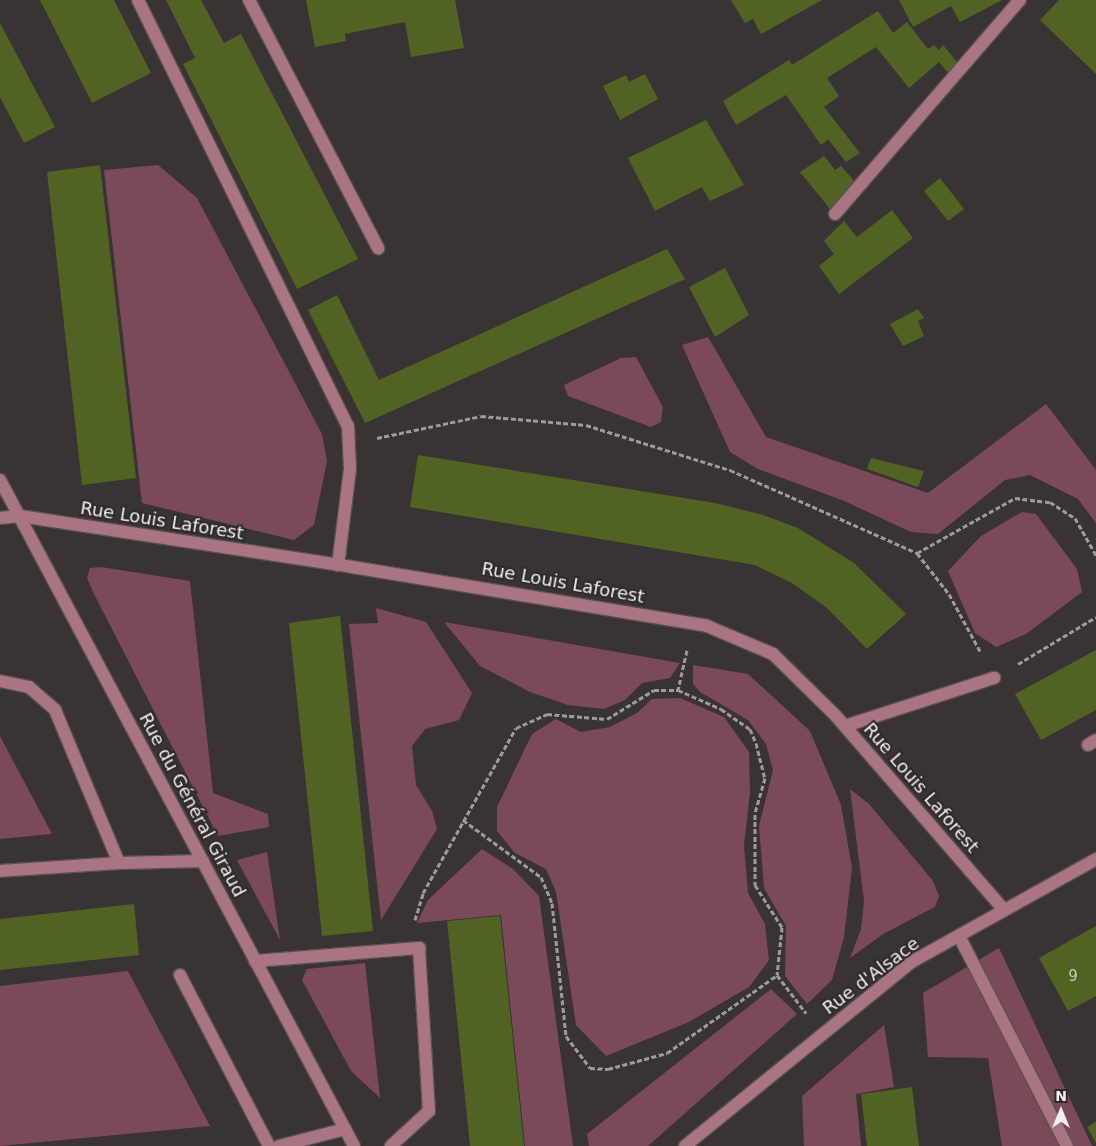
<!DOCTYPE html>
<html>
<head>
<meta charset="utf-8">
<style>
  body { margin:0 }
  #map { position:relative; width:1096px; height:1146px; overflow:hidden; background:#3a3334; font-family:"DejaVu Sans",sans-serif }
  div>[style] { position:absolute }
  .green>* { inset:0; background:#7b4a58 }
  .building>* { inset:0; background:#516323 }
  .path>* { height:3px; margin-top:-1.5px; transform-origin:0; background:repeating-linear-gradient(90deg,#a09a9b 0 5px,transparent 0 7.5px) }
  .roads { filter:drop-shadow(1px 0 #585152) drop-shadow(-1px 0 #585152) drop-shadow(0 1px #585152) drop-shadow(0 -1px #585152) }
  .minor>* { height:12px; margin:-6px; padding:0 6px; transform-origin:6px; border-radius:6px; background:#a97583 }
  span { translate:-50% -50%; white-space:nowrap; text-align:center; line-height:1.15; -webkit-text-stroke:4px #2f292a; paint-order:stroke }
  .number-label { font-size:15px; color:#cbccbd }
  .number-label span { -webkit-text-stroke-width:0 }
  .street-label { font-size:18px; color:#f4eff0 }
  .north { position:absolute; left:1036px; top:1086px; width:50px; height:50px; -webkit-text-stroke:4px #2f292a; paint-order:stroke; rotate:0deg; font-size:14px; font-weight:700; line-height:20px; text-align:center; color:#f4eff0 }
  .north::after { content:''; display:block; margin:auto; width:18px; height:22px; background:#f4eff0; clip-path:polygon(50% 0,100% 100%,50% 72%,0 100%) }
</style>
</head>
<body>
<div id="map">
  <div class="green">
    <div style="clip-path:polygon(158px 165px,197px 198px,322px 434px,327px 461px,314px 525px,294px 540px,142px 503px,104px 170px)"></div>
    <div style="clip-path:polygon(708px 337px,766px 437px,928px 493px,1046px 404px,1096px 470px,1096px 523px,1078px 499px,1030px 475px,1005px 480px,938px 534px,911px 532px,842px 500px,758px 469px,730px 452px,682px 345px)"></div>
    <div style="clip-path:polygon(636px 357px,663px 407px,661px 422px,651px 427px,568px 396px,564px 385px,621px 358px)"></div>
    <div style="clip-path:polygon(1022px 512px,1036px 514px,1077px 569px,1082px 592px,1026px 634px,996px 647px,975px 633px,948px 571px,981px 536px)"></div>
    <div style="clip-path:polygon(101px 567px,190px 581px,213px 793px,268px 814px,269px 827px,218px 836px,93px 592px,87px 578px,90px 568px)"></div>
    <div style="clip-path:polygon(376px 608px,426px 622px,472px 693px,459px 720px,425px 729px,412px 746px,416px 785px,432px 811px,437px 829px,381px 920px,349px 624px,378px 623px)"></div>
    <div style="clip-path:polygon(444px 622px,680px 663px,670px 678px,642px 683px,625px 700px,604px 709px,568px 705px,530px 692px,480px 666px)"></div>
    <div style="clip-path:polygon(693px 665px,748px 674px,810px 731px,841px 805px,852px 868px,844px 937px,832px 980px,807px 1004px,785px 976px,786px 926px,764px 888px,759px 826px,773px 770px,766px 744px,748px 720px,700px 692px,693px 684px)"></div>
    <div style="clip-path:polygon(680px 698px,724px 717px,749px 752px,750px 793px,744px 845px,748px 893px,765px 924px,769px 960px,749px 987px,689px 1022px,606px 1056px,576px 1025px,556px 892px,546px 869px,515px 853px,497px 831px,497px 807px,532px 734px,556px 719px,581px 732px,610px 727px,637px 713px,652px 699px)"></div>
    <div style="clip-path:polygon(0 736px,52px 834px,0 839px)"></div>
    <div style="clip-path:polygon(850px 789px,869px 804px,933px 881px,939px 896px,935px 907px,883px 934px,850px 958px,861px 929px,864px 901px)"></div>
    <div style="clip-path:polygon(482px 849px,513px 869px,539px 896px,573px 1146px,525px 1146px,501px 915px,417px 923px,428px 900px)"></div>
    <div style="clip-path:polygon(267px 852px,280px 940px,237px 860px)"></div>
    <div style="clip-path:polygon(999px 948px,1092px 1146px,1002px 1146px,988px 1058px,928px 1057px,923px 993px)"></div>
    <div style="clip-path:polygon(365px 963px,380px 1098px,351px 1071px,302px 980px,307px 969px)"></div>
    <div style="clip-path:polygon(128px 971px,210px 1126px,0 1146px,0 986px)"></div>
    <div style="clip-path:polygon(771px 989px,797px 1014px,648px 1146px,589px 1146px,587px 1134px)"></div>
    <div style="clip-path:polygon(884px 1025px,894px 1087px,856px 1094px,861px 1146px,804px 1146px,802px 1096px)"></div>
  </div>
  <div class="building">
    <div style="clip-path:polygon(40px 0,114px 0,151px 73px,92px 103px)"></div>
    <div style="clip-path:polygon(166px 0,201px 0,224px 43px,241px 34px,358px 259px,297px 289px,183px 64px,195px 58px)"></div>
    <div style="clip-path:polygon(306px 0,455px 0,464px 48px,411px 57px,405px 22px,345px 34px,346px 41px,315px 47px)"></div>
    <div style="clip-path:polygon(731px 0,822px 0,761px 34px,753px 19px,745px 23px)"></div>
    <div style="clip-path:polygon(899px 0,1002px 0,960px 22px,951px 6px,913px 27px)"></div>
    <div style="clip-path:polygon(1059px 0,1096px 0,1096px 74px,1040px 20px)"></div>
    <div style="clip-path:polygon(878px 11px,893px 33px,907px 22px,928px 49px,934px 45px,939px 50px,943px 45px,958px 63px,949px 74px,939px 62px,909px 88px,876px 47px,827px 78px,839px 96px,824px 107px,860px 153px,846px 162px,828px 139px,821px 145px,786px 95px,736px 125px,723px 101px,789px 60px,792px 65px)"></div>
    <div style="clip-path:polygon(0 23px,55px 127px,24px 143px,0 97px)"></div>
    <div style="clip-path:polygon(645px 74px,658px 99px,620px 120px,603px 86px,626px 75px,629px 82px)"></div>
    <div style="clip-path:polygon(706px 120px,744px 185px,710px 201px,702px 187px,655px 211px,628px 158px)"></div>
    <div style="clip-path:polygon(824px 156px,835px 170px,841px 166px,855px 182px,830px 209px,800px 172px)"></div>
    <div style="clip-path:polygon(100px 165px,136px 478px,82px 485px,47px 172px)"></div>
    <div style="clip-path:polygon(940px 178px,964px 209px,948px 221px,924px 191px)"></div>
    <div style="clip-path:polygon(892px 210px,913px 238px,839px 294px,819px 266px,834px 254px,824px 241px,844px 221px,857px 237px)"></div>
    <div style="clip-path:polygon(667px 249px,685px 279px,365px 423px,308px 310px,337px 295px,379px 380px)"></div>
    <div style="clip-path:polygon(725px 268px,749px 315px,715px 337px,689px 287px)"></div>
    <div style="clip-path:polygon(918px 309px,924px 318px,918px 321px,924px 336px,903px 346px,890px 324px)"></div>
    <div style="clip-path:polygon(418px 455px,715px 503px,763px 515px,798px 528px,854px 563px,906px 614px,867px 649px,827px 608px,792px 583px,755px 565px,410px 507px)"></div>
    <div style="clip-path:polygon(871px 458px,924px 471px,918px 487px,867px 469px)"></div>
    <div style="clip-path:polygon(340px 616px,373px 931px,322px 936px,289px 623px)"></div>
    <div style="clip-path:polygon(1096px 650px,1096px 710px,1041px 740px,1015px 694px)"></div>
    <div style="clip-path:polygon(134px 904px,139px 955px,0 970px,0 919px)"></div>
    <div style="clip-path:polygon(500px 916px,524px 1146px,470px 1146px,447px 921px)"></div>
    <div style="clip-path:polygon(1096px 926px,1096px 996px,1068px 1011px,1039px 958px)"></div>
    <div style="clip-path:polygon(912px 1087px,919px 1146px,867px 1146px,861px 1094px)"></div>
    <div style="clip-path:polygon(1096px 1122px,1096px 1143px,1087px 1127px)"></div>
  </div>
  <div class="path">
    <div style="left:377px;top:438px;width:106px;rotate:-11.9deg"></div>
    <div style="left:481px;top:416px;width:105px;rotate:4.9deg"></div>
    <div style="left:586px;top:425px;width:151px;rotate:17.4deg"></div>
    <div style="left:730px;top:470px;width:205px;rotate:23.9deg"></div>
    <div style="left:917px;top:553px;width:52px;rotate:52deg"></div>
    <div style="left:949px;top:594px;width:67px;rotate:61.5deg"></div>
    <div style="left:917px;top:553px;width:112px;rotate:-29.3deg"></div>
    <div style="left:1015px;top:498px;width:35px;rotate:7deg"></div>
    <div style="left:1050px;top:502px;width:30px;rotate:33deg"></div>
    <div style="left:1075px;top:518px;width:43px;rotate:60.4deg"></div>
    <div style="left:687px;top:650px;width:41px;rotate:102.7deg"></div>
    <div style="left:678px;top:690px;width:47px;rotate:23.8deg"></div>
    <div style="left:721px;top:709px;width:35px;rotate:35deg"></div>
    <div style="left:750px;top:729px;width:15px;rotate:67deg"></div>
    <div style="left:756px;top:743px;width:36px;rotate:76deg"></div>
    <div style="left:765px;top:778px;width:37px;rotate:106deg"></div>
    <div style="left:755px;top:814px;width:71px;rotate:90deg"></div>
    <div style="left:755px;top:885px;width:50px;rotate:57.3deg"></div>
    <div style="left:782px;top:927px;width:48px;rotate:95.9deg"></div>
    <div style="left:777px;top:975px;width:48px;rotate:52.7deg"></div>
    <div style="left:1018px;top:664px;width:91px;rotate:-31.1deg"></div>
    <div style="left:463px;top:820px;width:97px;rotate:36.2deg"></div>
    <div style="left:541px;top:877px;width:28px;rotate:67deg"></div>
    <div style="left:552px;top:903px;width:134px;rotate:84deg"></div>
    <div style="left:566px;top:1036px;width:40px;rotate:53deg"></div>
    <div style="left:590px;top:1068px;width:18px;rotate:3deg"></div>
    <div style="left:608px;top:1069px;width:61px;rotate:-15.2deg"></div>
    <div style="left:667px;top:1053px;width:135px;rotate:-35.3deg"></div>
    <div style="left:415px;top:920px;width:28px;rotate:-73deg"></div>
    <div style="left:423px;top:893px;width:189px;rotate:-60.6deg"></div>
    <div style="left:516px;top:728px;width:34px;rotate:-24deg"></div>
    <div style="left:547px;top:714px;width:60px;rotate:4.8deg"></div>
    <div style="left:607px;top:719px;width:55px;rotate:-31.7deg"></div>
    <div style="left:654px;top:690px;width:24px"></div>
  </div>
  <div class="roads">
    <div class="minor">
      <div style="left:138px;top:0;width:475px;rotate:63.8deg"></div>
      <div style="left:348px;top:426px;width:43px;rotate:87.3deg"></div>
      <div style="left:350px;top:469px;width:97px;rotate:97.1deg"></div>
      <div style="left:249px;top:0;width:280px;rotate:62.5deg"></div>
      <div style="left:835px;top:214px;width:283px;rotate:-49.2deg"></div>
      <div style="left:0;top:480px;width:754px;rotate:62.01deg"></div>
      <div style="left:0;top:518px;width:20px;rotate:-6deg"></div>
      <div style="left:20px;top:516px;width:336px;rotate:8.7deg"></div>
      <div style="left:352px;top:567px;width:360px;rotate:9.4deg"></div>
      <div style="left:707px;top:626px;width:72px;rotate:23deg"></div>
      <div style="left:773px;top:654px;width:88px;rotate:44.5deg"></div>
      <div style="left:836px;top:716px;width:257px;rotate:49.1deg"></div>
      <div style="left:0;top:681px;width:30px;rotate:12deg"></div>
      <div style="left:29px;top:687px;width:35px;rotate:41deg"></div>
      <div style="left:55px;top:710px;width:166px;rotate:67.3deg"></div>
      <div style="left:119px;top:863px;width:119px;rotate:176.2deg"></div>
      <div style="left:845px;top:726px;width:157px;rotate:-17.9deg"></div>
      <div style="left:1088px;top:745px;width:9px;rotate:-32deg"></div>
      <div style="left:119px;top:863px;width:84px;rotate:-1.4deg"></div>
      <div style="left:959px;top:936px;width:236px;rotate:62.8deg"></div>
      <div style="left:255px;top:961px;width:165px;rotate:-4.5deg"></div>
      <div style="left:419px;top:948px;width:163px;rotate:86.5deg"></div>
      <div style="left:429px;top:1111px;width:52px;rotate:137.4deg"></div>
      <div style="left:180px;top:975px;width:193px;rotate:62.5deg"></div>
      <div style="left:279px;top:1146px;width:68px;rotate:-14.4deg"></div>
      <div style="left:685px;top:1146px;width:294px;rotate:-39.1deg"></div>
      <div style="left:913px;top:961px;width:210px;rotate:-29.1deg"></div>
    </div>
  </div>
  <div class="number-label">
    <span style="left:1073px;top:977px">9</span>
  </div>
  <div class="street-label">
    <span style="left:162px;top:521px;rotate:9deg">Rue Louis Laforest</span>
    <span style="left:563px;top:583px;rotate:10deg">Rue Louis Laforest</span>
    <span style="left:921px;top:788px;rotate:49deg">Rue Louis Laforest</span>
    <span style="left:192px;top:805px;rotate:62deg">Rue du Général Giraud</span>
    <span style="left:871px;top:976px;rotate:-37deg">Rue d'Alsace</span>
  </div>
  <div class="north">N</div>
</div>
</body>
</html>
